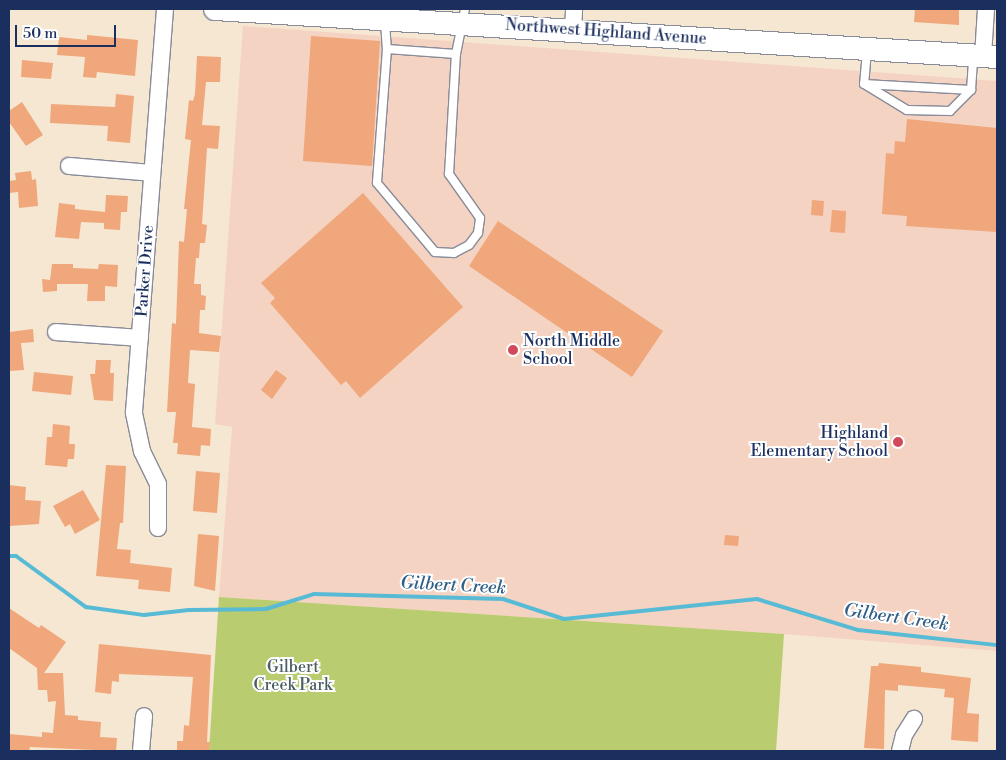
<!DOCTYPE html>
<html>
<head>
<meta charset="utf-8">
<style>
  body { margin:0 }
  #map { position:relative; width:1006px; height:760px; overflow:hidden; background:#f6e7d2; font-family:"Libre Bodoni",serif }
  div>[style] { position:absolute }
  .built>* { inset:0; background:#f5d3c2 }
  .green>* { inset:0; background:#b9cc6f }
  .stream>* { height:4px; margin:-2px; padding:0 2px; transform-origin:2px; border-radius:2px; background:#57bbd5 }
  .building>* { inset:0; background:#efa77b }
  .roads { filter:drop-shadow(1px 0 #888b98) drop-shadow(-1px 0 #888b98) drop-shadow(0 1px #888b98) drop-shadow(0 -1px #888b98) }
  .service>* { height:8px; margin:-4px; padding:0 4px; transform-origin:4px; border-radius:4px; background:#fff }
  .minor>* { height:16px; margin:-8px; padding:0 8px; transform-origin:8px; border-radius:8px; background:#fff }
  .secondary>* { height:22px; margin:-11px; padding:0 11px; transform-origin:11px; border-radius:11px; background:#fff }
  .dots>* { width:14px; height:14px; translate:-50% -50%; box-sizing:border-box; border:2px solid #fff; border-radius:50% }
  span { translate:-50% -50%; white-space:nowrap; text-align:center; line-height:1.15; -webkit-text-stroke:4px #fff; paint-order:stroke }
  .street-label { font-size:16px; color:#1b2f5e }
  .poi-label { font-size:16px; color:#1b2f5e }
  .left { translate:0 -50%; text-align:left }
  .right { translate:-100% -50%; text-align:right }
  .park-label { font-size:16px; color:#4a5e63 }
  .water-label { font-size:18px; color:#306088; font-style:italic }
  .frame { position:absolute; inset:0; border:10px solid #1b2f5e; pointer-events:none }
  .scale { position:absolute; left:15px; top:25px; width:101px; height:22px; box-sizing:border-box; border:2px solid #1b2f5e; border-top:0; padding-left:6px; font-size:15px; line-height:18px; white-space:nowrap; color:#1b2f5e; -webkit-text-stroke:4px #fff; paint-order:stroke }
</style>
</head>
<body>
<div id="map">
  <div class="built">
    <div style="clip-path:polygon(243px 26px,997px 81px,997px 651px,784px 634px,219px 597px,232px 427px,215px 424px)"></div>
  </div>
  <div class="green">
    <div style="clip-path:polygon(219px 597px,784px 634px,776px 751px,209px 751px)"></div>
  </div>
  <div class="stream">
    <div style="left:9px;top:556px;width:7px"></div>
    <div style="left:16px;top:556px;width:87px;rotate:36.1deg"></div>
    <div style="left:86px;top:607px;width:59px;rotate:7.9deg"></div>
    <div style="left:144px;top:615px;width:45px;rotate:-6.3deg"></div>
    <div style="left:189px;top:610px;width:77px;rotate:-0.7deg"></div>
    <div style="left:266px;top:609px;width:50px;rotate:-17.4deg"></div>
    <div style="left:314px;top:594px;width:189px;rotate:1.5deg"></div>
    <div style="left:503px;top:599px;width:64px;rotate:18.2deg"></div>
    <div style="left:564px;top:619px;width:194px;rotate:-5.9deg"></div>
    <div style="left:757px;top:599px;width:106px;rotate:17.1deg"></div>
    <div style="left:858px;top:630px;width:140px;rotate:6.2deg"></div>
  </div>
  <div class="building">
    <div style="clip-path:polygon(915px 9px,959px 9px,959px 25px,914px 22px)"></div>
    <div style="clip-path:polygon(87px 35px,138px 40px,135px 76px,97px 72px,96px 78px,83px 77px,85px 57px,57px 55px,59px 37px,87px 40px)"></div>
    <div style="clip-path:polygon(311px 36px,380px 41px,372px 166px,303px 161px)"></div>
    <div style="clip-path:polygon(197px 56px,221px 57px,220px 82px,206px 82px,202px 125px,220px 126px,218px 149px,207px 148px,202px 224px,207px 225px,205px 243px,200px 243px,199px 258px,196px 258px,194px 284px,201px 284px,201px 295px,206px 296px,205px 310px,200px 310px,199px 333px,221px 336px,219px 352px,190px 350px,188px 383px,195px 384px,192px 427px,211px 429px,210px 446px,201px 445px,200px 456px,177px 454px,178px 443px,173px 443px,176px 412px,167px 412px,172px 323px,176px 324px,179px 241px,184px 242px,187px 209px,184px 209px,191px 140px,185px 139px,189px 100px,193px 101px,195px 94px)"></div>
    <div style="clip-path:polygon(22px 60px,53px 63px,51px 79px,21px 77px)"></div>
    <div style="clip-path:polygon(116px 94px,134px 96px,130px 143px,107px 141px,108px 126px,50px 123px,51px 104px,115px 107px)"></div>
    <div style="clip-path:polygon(22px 102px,43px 135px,26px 146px,9px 122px,9px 111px)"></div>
    <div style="clip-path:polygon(907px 119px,997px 128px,997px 232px,906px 226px,907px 216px,882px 214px,886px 153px,894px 154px,895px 141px,905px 142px)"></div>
    <div style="clip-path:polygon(31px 171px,32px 180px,36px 179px,38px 206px,19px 208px,18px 192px,9px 193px,9px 181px,16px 180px,15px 173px)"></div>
    <div style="clip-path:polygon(363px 193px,463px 307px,360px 398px,346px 381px,341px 385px,270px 303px,275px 298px,261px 283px)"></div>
    <div style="clip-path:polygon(106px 195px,128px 196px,127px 212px,121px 212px,120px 230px,104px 229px,104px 223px,81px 222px,79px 239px,55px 237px,59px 203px,75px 205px,75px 209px,105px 212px)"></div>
    <div style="clip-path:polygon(812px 200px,824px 201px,823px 216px,811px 215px)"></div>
    <div style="clip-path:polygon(832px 210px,846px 211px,845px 233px,830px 232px)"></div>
    <div style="clip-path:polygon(498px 221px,663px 331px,632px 377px,469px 266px)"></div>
    <div style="clip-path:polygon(52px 264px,73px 264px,73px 268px,98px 269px,99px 264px,118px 265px,117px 287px,105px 286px,105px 301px,87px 301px,88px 284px,57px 284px,57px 291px,43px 292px,42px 279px,50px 280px)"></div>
    <div style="clip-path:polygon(33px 329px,34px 342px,21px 343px,24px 370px,9px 371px,9px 332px)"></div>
    <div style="clip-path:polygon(96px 360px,111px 360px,110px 373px,114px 373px,113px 401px,94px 400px,90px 374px,95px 374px)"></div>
    <div style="clip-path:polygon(276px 370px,287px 378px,272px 399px,261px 390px)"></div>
    <div style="clip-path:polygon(34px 372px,73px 376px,71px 395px,32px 391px)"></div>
    <div style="clip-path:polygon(53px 424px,70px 426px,69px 444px,75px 444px,74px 459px,68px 459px,67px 467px,45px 465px,47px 437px,52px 437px)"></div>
    <div style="clip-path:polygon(106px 465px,126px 466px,123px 523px,120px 523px,117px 549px,131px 550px,130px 563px,172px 568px,170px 592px,138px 589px,139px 580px,96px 576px)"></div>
    <div style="clip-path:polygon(196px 471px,220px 473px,217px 513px,193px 511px)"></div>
    <div style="clip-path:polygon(9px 485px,26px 487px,25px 500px,41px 501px,39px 524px,9px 526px)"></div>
    <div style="clip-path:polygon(83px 490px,100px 520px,75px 534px,70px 524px,65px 527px,53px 506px)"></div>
    <div style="clip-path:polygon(198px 534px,219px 536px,215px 591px,194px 586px)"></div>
    <div style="clip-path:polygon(725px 535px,739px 536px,738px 546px,724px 545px)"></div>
    <div style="clip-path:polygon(9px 608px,39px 628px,41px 625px,66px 642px,44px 673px,63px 673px,65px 715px,78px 716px,78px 720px,101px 722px,100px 737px,117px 738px,116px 751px,30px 747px,29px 751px,9px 751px,9px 734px,42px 737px,42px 732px,53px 733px,56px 701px,48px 702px,47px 690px,38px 690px,37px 668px,9px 648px)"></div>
    <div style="clip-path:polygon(99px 644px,211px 655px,207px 742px,210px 742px,209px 751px,177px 751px,177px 741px,183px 741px,184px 725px,189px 726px,193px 677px,119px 674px,119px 682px,112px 681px,111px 694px,95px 692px)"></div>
    <div style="clip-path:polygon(879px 663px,921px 667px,921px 672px,971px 678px,967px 713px,979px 714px,978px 742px,951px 740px,954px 698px,944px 697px,945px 689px,898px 685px,898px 691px,885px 690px,884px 749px,864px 748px,871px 666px,878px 666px)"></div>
  </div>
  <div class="roads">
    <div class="service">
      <div style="left:385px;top:22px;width:27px;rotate:86deg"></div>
      <div style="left:387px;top:49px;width:69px;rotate:4.1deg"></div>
      <div style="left:456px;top:54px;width:46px;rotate:-78.7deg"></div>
      <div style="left:387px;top:49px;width:134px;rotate:94.3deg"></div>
      <div style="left:377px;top:183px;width:90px;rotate:50deg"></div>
      <div style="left:435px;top:252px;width:19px;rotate:3deg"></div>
      <div style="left:454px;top:253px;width:17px;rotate:-28deg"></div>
      <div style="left:469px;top:245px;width:15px;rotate:-53deg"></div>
      <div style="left:478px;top:233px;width:15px;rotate:-82deg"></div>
      <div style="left:480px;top:218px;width:54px;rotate:-125.2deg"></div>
      <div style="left:449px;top:174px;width:120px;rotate:-86.7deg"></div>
      <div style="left:867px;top:51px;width:33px;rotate:95deg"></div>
      <div style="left:864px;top:84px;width:107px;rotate:3.2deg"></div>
      <div style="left:971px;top:90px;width:32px;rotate:-86deg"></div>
      <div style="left:866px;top:85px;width:48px;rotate:31.4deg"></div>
      <div style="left:907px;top:110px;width:43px;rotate:1.3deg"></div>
      <div style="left:950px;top:111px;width:30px;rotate:-45deg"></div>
    </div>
    <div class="minor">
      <div style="left:573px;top:30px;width:21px;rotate:-87deg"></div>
      <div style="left:983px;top:56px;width:47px;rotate:-86.3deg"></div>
      <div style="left:69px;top:166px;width:83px;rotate:4.8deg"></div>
      <div style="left:56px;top:332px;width:84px;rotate:4.1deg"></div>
      <div style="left:158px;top:528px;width:44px;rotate:-90deg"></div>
      <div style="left:158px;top:484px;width:37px;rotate:-116deg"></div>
      <div style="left:142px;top:451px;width:40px;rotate:-102deg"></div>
      <div style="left:134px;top:412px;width:404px;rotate:-85.6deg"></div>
      <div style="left:141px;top:751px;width:35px;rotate:-85deg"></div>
      <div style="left:900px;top:751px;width:16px;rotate:-76deg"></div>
      <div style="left:904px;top:735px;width:19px;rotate:-58deg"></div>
    </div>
    <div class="secondary">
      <div style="left:215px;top:9px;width:783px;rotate:3.51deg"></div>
    </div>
  </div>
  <div class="dots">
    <div style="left:513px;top:350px;background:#d1495b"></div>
    <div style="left:898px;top:442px;background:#d1495b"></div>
  </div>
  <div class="street-label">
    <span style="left:606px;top:32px;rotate:4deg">Northwest Highland Avenue</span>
    <span style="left:145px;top:271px;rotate:-86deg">Parker Drive</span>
  </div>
  <div class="poi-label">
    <span class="left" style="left:523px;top:350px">North Middle<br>School</span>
    <span class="right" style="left:888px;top:442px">Highland<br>Elementary School</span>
  </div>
  <div class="park-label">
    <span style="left:293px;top:676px">Gilbert<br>Creek Park</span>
  </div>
  <div class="water-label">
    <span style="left:453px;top:586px;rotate:3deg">Gilbert Creek</span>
    <span style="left:896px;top:618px;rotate:8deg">Gilbert Creek</span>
  </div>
  <div class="frame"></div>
  <div class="scale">50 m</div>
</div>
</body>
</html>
